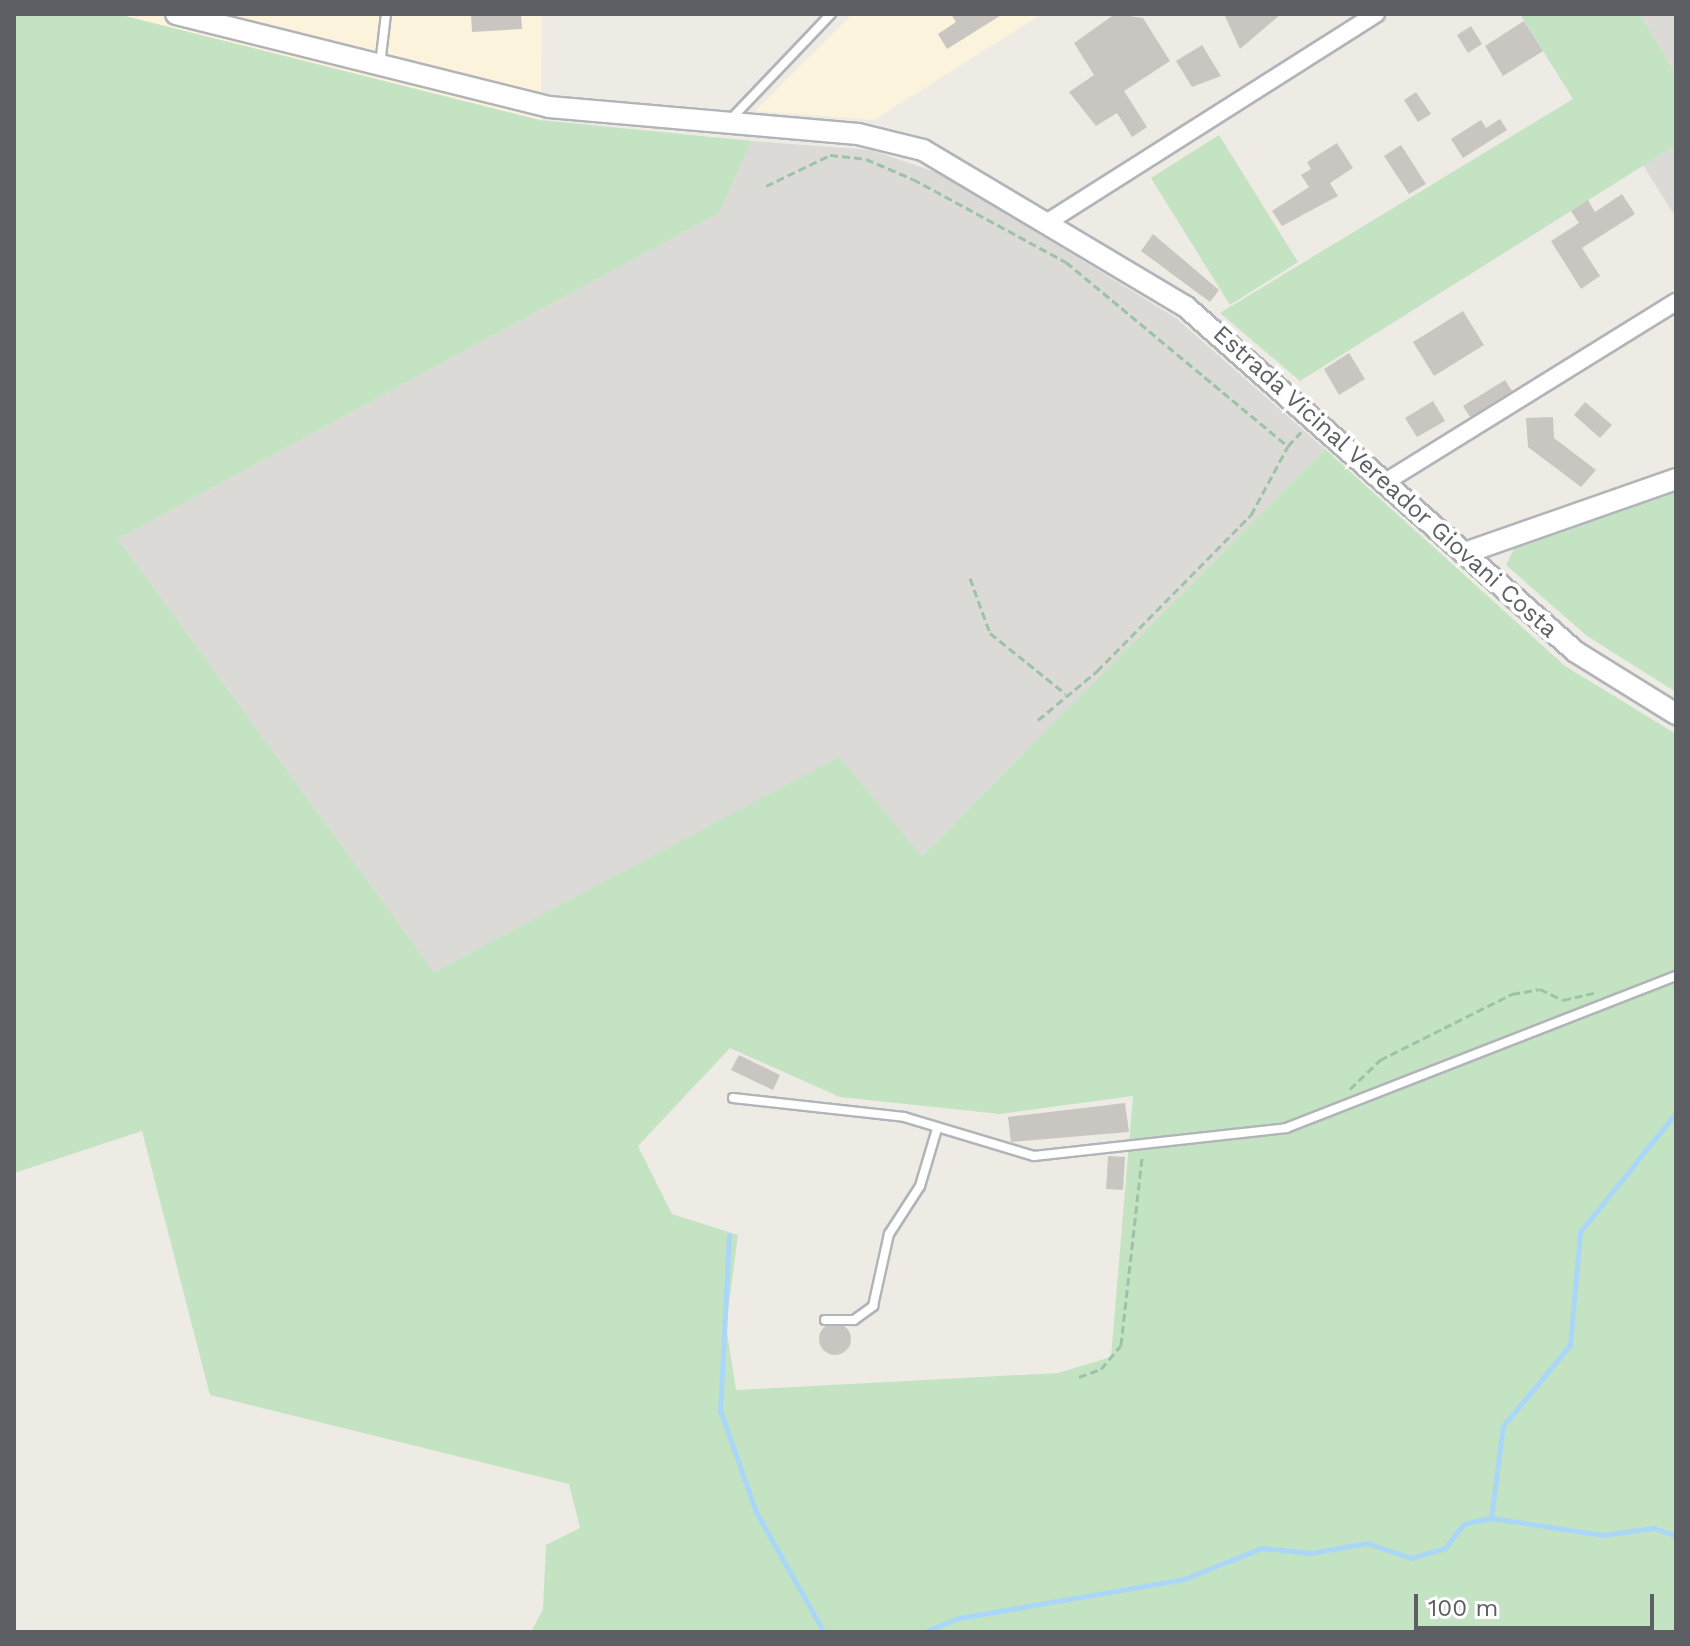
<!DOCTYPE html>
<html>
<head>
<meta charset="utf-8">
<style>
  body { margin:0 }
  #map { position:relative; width:1690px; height:1646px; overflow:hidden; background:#edebe4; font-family:"Work Sans",sans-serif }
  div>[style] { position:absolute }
  .commercial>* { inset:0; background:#fbf3dc }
  .industrial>* { inset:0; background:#dcdad6 }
  .green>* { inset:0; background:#c3e3c3 }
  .stream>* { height:5px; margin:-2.5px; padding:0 2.5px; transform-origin:2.5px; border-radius:2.5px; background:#aad7f8 }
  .building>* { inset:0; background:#c9c6c1 }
  .round { border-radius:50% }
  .path>* { height:3px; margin-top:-1.5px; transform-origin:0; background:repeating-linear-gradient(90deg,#9cc3a7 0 8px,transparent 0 12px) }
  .roads { filter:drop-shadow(2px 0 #b1b4b8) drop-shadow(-2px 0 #b1b4b8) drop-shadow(0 2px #b1b4b8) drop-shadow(0 -2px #b1b4b8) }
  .service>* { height:8px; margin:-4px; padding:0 4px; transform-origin:4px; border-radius:4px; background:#fff }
  .minor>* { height:16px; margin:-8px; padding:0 8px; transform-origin:8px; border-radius:8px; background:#fff }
  .tertiary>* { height:20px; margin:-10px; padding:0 10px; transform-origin:10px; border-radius:10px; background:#fff }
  span { translate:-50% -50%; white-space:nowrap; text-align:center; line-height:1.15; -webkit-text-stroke:8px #fff; paint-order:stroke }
  .street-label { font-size:24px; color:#5c5f63 }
  .frame { position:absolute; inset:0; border:16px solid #5c5f63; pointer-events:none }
  .scale { position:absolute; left:1414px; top:1594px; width:240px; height:36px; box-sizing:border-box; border:4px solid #5c5f63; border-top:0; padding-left:10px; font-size:24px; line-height:28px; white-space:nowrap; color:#5c5f63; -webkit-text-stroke:6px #fff; paint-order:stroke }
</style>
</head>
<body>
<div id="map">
  <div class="commercial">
    <div style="clip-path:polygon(117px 14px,542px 14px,541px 120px,505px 112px)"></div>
    <div style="clip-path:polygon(852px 14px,1042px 14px,874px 120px,755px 111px)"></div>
  </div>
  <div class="industrial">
    <div style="clip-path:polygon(1640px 14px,1676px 14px,1676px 75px)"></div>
    <div style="clip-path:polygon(752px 141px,871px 150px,941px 174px,1176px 318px,1325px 449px,922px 856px,839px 758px,434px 972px,118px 539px,719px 213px)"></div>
    <div style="clip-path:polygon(1676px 145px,1676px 218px,1643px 165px)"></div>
  </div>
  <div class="green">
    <div style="clip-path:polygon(evenodd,14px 14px,117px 14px,540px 120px,752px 141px,719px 213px,118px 539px,434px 972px,839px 757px,922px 856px,1325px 449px,1565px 666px,1676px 734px,1676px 1632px,531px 1632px,543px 1609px,546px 1545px,580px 1528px,569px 1484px,210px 1395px,142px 1131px,14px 1173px,14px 14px,730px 1048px,840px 1097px,1000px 1114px,1133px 1096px,1111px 1357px,1058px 1373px,736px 1390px,726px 1326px,738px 1235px,672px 1214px,638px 1146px,730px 1048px)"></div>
    <div style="clip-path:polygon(1520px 14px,1640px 14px,1676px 75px,1676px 145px,1300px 381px,1220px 313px,1573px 99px)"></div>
    <div style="clip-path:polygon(1219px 135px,1298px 262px,1230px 305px,1151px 178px)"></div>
    <div style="clip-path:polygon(1676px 492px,1676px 692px,1587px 636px,1506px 565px,1514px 549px)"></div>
  </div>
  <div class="stream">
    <div style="left:729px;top:1235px;width:175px;rotate:92.9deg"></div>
    <div style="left:720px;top:1410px;width:108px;rotate:70.6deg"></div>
    <div style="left:756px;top:1512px;width:138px;rotate:60.5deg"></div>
    <div style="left:1491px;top:1518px;width:93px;rotate:-82.6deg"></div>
    <div style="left:1503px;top:1426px;width:105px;rotate:-50.4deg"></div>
    <div style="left:1570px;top:1345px;width:113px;rotate:-84.9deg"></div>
    <div style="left:1580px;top:1232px;width:151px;rotate:-51.2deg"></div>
    <div style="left:924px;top:1632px;width:38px;rotate:-22deg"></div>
    <div style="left:959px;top:1618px;width:228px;rotate:-9.8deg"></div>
    <div style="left:1184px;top:1579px;width:84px;rotate:-21.7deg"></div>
    <div style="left:1262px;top:1548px;width:49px;rotate:5.8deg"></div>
    <div style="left:1311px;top:1553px;width:57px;rotate:-10.1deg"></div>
    <div style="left:1367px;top:1543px;width:46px;rotate:18.8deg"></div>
    <div style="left:1411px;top:1558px;width:35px;rotate:-16deg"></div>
    <div style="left:1445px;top:1548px;width:31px;rotate:-52deg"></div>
    <div style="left:1464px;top:1524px;width:28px;rotate:-13deg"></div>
    <div style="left:1491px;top:1518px;width:113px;rotate:8.6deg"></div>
    <div style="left:1603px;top:1535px;width:51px;rotate:-7.8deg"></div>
    <div style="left:1654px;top:1528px;width:23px;rotate:20deg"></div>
  </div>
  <div class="building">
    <div style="clip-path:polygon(471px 14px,521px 14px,522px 29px,472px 32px)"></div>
    <div style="clip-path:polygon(951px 14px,1003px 14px,947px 49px,938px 34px,956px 22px)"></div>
    <div style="clip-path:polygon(1115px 14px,1143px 18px,1170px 61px,1124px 91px,1147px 127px,1132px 137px,1117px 113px,1096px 126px,1069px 92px,1094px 75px,1074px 43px)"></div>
    <div style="clip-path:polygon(1224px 14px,1281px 14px,1240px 49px)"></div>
    <div style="clip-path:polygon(1524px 21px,1543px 51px,1503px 76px,1485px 46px)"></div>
    <div style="clip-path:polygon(1471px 26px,1482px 44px,1468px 53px,1457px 35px)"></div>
    <div style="clip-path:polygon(1202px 45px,1221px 76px,1192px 87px,1176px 61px)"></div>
    <div style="clip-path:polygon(1416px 92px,1431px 114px,1418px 122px,1404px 100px)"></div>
    <div style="clip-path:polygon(1500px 119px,1507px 130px,1463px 158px,1451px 139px,1481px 120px,1486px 128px)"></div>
    <div style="clip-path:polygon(1337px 143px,1353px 168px,1330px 183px,1338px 196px,1282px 226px,1272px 211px,1309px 187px,1301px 175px,1311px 169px,1307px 162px)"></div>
    <div style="clip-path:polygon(1401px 145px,1426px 184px,1409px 194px,1384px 156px)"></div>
    <div style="clip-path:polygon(1622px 194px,1635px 214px,1582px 248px,1600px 276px,1581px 289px,1551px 241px,1579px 223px,1571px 211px,1588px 200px,1595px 212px)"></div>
    <div style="clip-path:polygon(1153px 234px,1219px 290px,1210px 302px,1141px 251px)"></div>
    <div style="clip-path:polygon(1463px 311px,1484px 345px,1434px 376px,1413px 342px)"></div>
    <div style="clip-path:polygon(1349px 353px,1365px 379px,1339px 395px,1324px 369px)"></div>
    <div style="clip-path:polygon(1505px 380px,1512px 391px,1470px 417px,1463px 406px)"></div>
    <div style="clip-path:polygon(1433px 401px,1445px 421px,1417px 437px,1405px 418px)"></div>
    <div style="clip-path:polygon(1585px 402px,1612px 425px,1600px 438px,1574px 415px)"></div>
    <div style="clip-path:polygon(1553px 417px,1554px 438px,1596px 470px,1581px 487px,1528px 447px,1526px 418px)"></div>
    <div style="clip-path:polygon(739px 1055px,780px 1075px,773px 1090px,731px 1070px)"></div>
    <div style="clip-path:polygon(1125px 1103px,1129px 1132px,1011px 1142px,1008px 1117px)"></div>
    <div style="clip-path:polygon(1108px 1156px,1125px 1157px,1123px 1190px,1106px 1189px)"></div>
    <div class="round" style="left:819px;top:1323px;width:32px;height:32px"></div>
  </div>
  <div class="path">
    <div style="left:766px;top:186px;width:71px;rotate:-25.8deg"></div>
    <div style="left:830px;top:155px;width:36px;rotate:6deg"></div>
    <div style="left:866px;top:159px;width:51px;rotate:23.1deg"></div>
    <div style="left:913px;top:179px;width:174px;rotate:28.5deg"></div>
    <div style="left:1066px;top:262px;width:288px;rotate:39.7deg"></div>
    <div style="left:1288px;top:446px;width:19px;rotate:-47deg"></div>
    <div style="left:970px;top:578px;width:59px;rotate:70deg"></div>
    <div style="left:990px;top:633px;width:97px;rotate:38.8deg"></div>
    <div style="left:1038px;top:720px;width:77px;rotate:-39.7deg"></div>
    <div style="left:1097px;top:671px;width:219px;rotate:-45.4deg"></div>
    <div style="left:1251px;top:515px;width:78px;rotate:-61.8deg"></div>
    <div style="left:1350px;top:1089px;width:42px;rotate:-44deg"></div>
    <div style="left:1380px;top:1060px;width:148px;rotate:-26.6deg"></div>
    <div style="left:1512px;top:994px;width:28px;rotate:-10deg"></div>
    <div style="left:1540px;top:989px;width:25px;rotate:26deg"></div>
    <div style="left:1563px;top:1000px;width:36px;rotate:-13deg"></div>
    <div style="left:1079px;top:1377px;width:23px;rotate:-20deg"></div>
    <div style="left:1101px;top:1369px;width:31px;rotate:-50deg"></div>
    <div style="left:1121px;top:1345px;width:189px;rotate:-83.6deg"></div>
  </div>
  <div class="roads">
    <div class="service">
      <div style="left:380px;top:65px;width:51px;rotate:-83.3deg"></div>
      <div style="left:729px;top:121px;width:148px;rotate:-46.4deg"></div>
      <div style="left:733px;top:1098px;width:172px;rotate:6.3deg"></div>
      <div style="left:904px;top:1117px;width:136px;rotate:16.7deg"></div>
      <div style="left:1034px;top:1156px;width:254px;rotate:-6.3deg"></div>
      <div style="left:1286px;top:1128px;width:419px;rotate:-21.3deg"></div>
      <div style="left:825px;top:1320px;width:29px"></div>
      <div style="left:854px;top:1320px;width:24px;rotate:-36deg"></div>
      <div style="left:873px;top:1306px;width:74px;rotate:-77.5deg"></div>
      <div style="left:889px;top:1234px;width:57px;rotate:-57.1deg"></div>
      <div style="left:920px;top:1186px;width:59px;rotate:-73.4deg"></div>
    </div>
    <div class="minor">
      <div style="left:1051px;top:220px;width:385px;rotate:-32.4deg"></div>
      <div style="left:1387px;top:481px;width:340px;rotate:-31.8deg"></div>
    </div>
    <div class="tertiary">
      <div style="left:176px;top:14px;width:384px;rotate:14deg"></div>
      <div style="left:549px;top:107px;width:310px;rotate:5deg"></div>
      <div style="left:858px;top:134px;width:67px;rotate:13.8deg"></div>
      <div style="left:923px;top:150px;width:305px;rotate:30.8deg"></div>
      <div style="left:1185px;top:306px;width:522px;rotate:41.51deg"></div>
      <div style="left:1576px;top:652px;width:118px;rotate:31.8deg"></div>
      <div style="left:1465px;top:553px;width:224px;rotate:-19.3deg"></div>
    </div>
  </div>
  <div class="street-label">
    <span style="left:1385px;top:482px;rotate:42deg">Estrada Vicinal Vereador Giovani Costa</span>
  </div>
  <div class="frame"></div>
  <div class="scale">100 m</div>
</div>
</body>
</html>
